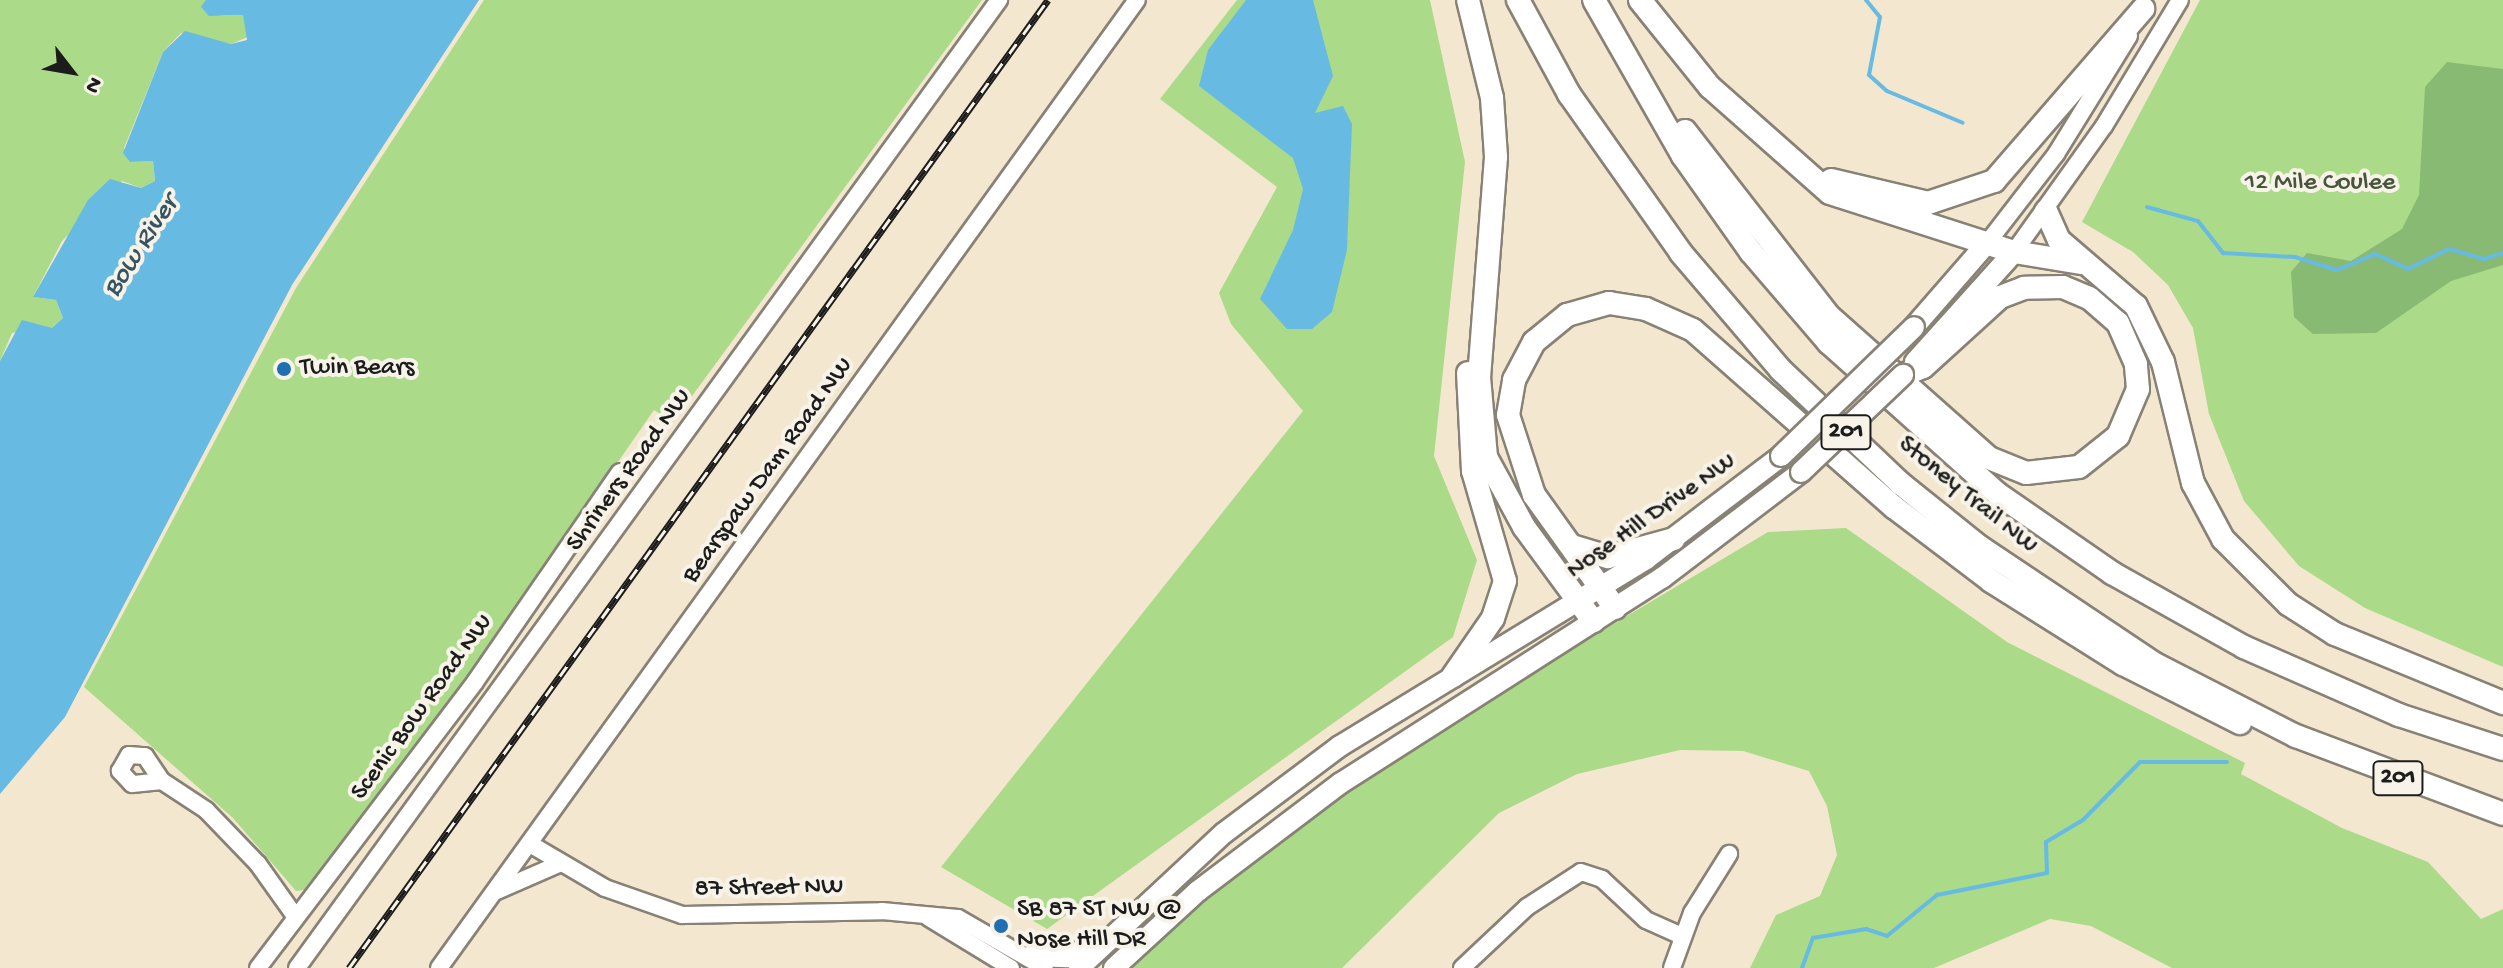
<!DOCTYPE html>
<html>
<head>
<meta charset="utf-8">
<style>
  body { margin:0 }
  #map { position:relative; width:2503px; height:968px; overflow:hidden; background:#f3e7d0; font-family:"Gochi Hand",sans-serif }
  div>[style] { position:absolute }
  .green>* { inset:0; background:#abda88 }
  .forest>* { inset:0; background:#88ba74 }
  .water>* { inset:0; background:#67bbe3 }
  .stream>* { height:4px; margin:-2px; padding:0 2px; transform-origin:2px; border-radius:2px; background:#67bbe3 }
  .roads { filter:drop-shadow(2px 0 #888276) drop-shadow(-2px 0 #888276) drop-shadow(0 2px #888276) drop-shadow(0 -2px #888276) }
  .minor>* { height:16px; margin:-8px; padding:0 8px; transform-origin:8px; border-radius:8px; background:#fff }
  .major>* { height:20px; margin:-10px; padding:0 10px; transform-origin:10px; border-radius:10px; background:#fff }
  .highway>* { height:22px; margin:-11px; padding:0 11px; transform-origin:11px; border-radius:11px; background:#fff }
  .rail>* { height:7px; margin-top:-3.5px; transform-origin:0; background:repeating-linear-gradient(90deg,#f7f3e8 0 12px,#1c1c1c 0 24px); box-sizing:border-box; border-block:2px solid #1c1c1c }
  .bridges { filter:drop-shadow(2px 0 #888276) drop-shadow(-2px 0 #888276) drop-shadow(0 2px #888276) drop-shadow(0 -2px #888276) }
  .major-bridge>* { height:20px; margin:-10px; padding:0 10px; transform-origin:10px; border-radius:10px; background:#fff }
  .dots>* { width:22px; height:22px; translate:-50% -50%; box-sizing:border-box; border:4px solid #f7f3e8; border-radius:50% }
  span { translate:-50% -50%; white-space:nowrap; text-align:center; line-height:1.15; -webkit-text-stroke:8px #f7f3e8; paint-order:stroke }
  .shield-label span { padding:2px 6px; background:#f7f3e8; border:2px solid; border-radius:6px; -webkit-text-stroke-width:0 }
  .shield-label { font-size:24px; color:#1c1c1c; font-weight:700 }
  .park-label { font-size:26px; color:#47553c }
  .poi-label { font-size:26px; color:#1c1c1c }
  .left { translate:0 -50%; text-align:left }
  .street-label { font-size:26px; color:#1c1c1c }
  .water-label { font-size:28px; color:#365462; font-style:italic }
  .north { position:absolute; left:32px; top:32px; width:80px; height:80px; -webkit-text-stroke:6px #f7f3e8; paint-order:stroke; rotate:121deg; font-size:22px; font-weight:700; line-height:32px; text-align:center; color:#1c1c1c }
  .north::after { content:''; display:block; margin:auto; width:28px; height:36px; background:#1c1c1c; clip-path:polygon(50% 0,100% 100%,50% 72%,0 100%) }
</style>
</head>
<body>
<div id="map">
  <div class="green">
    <div style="clip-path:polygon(0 0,206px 0,220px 16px,243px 15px,250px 36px,231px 44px,181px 33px,163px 52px,124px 148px,130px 162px,153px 161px,155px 181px,141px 188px,122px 181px,62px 241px,33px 297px,56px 300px,63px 318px,52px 328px,12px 333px,0 361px)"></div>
    <div style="clip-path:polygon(484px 0,982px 0,673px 422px,654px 410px,406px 768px,311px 889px,296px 891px,233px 818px,84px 687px,296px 288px)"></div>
    <div style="clip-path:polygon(1237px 0,1430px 0,1465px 162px,1434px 456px,1477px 560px,1453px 637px,1047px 929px,941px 867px,1303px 411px,1231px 324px,1219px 293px,1277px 187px,1160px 99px)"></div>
    <div style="clip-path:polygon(2200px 0,2503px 0,2503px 667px,2365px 608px,2299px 566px,2244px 501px,2209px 414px,2193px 328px,2168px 285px,2133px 252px,2082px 222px)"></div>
    <div style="clip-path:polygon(1846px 528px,2007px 642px,2245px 763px,2241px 774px,2342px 828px,2428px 862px,2481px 919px,2503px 909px,2503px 968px,2172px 968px,2091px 926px,2050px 919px,1934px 968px,1750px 968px,1776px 915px,1820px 896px,1837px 855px,1827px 806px,1809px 771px,1743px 751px,1680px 750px,1577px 774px,1499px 813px,1342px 968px,1129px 968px,1201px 900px,1325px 803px,1479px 704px,1768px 532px)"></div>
  </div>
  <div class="forest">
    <div style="clip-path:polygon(2447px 62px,2503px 69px,2503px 265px,2451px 281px,2376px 333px,2313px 334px,2294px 317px,2291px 272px,2307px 253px,2351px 261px,2402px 229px,2419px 195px,2425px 87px)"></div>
  </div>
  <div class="water">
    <div style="clip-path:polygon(206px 0,479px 0,292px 285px,65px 717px,0 794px,0 361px,22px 320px,52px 328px,63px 318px,56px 300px,33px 297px,88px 200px,110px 179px,141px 188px,155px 181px,153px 161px,130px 162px,123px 153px,163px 52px,185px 31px,231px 44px,247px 40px,243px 15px,209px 16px,201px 7px)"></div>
    <div style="clip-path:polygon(1246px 0,1313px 0,1333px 76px,1315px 113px,1343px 106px,1352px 124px,1347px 250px,1332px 312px,1312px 329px,1287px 329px,1260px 299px,1293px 230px,1303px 189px,1293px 158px,1199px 86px,1208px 50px)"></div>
  </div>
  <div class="stream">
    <div style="left:1866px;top:0;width:22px;rotate:51deg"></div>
    <div style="left:1880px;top:17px;width:59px;rotate:100.7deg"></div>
    <div style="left:1869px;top:75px;width:24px;rotate:42deg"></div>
    <div style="left:1887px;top:91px;width:82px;rotate:22.8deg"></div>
    <div style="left:2147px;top:207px;width:53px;rotate:15.4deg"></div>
    <div style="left:2198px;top:221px;width:41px;rotate:52deg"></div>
    <div style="left:2223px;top:253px;width:72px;rotate:3.2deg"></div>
    <div style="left:2295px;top:257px;width:44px;rotate:17.2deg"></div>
    <div style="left:2337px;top:270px;width:41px;rotate:-22.8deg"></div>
    <div style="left:2375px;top:254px;width:36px;rotate:24deg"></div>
    <div style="left:2408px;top:269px;width:46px;rotate:-26deg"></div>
    <div style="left:2449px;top:249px;width:36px;rotate:16deg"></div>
    <div style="left:2484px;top:259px;width:20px;rotate:-18deg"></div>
    <div style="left:1802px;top:968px;width:32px;rotate:-70deg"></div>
    <div style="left:1813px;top:938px;width:54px;rotate:-9.6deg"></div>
    <div style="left:1866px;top:929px;width:22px;rotate:18deg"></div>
    <div style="left:1887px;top:936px;width:65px;rotate:-39.4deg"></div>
    <div style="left:1937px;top:895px;width:112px;rotate:-11.3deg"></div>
    <div style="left:2047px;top:873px;width:31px;rotate:-92deg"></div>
    <div style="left:2046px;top:842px;width:43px;rotate:-30.7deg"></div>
    <div style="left:2083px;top:820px;width:81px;rotate:-45.5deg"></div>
    <div style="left:2140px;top:762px;width:87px"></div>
  </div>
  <div class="roads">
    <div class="minor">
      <div style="left:1988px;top:242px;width:111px;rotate:-52.3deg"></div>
      <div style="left:2056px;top:154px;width:139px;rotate:-58.3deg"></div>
      <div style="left:2014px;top:252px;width:155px;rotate:-54.5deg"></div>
      <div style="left:2104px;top:126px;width:147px;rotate:-58.9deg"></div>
      <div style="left:162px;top:781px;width:30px;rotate:174deg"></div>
      <div style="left:132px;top:784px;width:18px;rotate:-133deg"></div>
      <div style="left:120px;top:771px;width:18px;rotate:-61deg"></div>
      <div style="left:129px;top:755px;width:16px;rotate:4deg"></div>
      <div style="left:145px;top:756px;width:30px;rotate:56deg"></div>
      <div style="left:162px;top:781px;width:53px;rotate:33.4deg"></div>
      <div style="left:206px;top:810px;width:75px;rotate:46.1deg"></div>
      <div style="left:258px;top:864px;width:64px;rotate:54.6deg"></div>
      <div style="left:530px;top:844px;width:87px;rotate:30.4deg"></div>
      <div style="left:605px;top:888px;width:82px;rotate:19.3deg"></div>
      <div style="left:682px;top:915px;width:200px;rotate:-1.1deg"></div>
      <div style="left:882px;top:911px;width:76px;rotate:5.3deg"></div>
      <div style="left:958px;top:918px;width:100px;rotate:29.9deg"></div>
      <div style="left:497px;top:891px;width:70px;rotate:-23.6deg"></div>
      <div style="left:929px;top:918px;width:96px;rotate:31.4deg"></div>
      <div style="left:258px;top:968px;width:359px;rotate:-52.8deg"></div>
      <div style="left:475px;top:682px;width:255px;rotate:-55.4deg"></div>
      <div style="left:297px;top:968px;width:1196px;rotate:-54.05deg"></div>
      <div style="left:439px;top:968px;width:1193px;rotate:-54.21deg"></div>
      <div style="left:1462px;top:968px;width:89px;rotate:-43.2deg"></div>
      <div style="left:1527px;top:907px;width:64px;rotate:-32.9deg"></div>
      <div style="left:1581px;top:872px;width:22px;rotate:18deg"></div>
      <div style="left:1602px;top:879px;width:60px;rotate:43deg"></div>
      <div style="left:1646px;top:920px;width:39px;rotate:24deg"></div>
      <div style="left:1672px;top:968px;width:59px;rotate:-70deg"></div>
      <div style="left:1692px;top:913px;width:70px;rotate:-57.9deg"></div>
    </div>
    <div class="major">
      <div style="left:1914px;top:327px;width:113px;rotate:-49deg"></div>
      <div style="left:1915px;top:362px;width:148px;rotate:-48deg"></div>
      <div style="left:1031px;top:956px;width:37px;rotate:2deg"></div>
      <div style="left:1068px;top:957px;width:33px;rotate:-25deg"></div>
      <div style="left:1079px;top:968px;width:198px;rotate:-43deg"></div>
      <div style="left:1224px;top:833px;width:145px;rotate:-36.9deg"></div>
      <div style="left:1340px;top:746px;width:359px;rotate:-31.4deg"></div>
      <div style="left:1646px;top:559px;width:170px;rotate:-37.3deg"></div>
      <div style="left:1114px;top:968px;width:114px;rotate:-42.5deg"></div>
      <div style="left:1198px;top:891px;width:179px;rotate:-37.1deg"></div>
      <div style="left:1341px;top:783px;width:381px;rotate:-32.6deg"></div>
      <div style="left:1662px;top:578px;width:175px;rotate:-37.3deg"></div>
    </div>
    <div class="highway">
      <div style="left:1468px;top:0;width:101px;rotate:76.2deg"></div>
      <div style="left:1492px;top:98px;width:59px;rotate:86.1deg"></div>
      <div style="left:1496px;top:157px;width:221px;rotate:94.4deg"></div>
      <div style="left:1479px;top:377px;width:80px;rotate:85deg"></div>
      <div style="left:1486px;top:457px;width:80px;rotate:61.5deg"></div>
      <div style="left:1524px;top:527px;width:117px;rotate:53.7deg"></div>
      <div style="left:1518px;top:0;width:107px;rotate:61.5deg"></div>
      <div style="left:1569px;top:94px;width:194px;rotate:54.8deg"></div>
      <div style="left:1681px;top:253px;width:154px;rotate:49.5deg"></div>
      <div style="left:1781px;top:370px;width:164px;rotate:43.5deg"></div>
      <div style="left:1900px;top:483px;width:99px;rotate:38.8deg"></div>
      <div style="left:1977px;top:545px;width:214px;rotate:33.8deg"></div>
      <div style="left:2155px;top:664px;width:158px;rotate:27.1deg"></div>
      <div style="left:2296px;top:736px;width:221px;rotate:20.6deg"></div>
      <div style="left:1594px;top:0;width:180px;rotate:60.3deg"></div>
      <div style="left:1683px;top:156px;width:118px;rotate:54.7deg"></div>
      <div style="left:1751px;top:252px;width:120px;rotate:49.4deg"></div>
      <div style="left:1829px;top:343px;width:227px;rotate:41.8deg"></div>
      <div style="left:1998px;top:494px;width:139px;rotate:34.7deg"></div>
      <div style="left:2112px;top:573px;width:151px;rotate:29.3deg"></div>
      <div style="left:2244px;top:647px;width:169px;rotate:23.7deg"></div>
      <div style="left:2399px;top:715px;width:109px;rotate:18.1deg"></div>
      <div style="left:1640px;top:0;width:112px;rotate:51.2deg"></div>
      <div style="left:1710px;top:87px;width:160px;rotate:41.5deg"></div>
      <div style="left:1830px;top:193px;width:193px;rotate:17.8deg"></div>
      <div style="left:2014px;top:252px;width:69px;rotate:9.2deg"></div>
      <div style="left:1685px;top:131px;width:234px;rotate:52.1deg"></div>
      <div style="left:1829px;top:316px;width:214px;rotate:41.6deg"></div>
      <div style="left:1989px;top:458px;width:40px;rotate:22deg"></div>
      <div style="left:2026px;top:473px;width:53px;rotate:-6.5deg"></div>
      <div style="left:2079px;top:467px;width:50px;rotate:-38.5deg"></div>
      <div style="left:2118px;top:436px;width:51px;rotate:-66.9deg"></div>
      <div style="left:2138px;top:389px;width:25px;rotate:-95deg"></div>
      <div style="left:2136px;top:364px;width:45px;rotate:-113.7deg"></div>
      <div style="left:2118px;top:323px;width:38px;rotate:-139deg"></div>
      <div style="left:2089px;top:298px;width:28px;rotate:-157deg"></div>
      <div style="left:2063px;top:287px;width:39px;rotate:179deg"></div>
      <div style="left:2024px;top:288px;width:26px;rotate:159deg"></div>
      <div style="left:2000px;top:297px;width:104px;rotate:137.7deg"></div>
      <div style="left:1923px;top:367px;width:22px;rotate:158deg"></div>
      <div style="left:1831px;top:180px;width:100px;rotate:13.3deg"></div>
      <div style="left:1928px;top:203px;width:70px;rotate:-18.4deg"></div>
      <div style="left:1994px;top:181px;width:228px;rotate:-49.1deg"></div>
      <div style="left:2046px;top:211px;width:32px;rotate:66deg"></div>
      <div style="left:2059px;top:240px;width:101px;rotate:40.6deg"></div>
      <div style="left:2136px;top:306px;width:62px;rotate:64.3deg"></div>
      <div style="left:2163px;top:362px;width:125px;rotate:76.1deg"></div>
      <div style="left:2193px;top:483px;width:64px;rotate:61.8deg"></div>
      <div style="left:2223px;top:539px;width:92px;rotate:45deg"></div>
      <div style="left:2288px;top:604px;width:56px;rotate:32.6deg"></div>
      <div style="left:2335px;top:634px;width:182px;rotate:22.3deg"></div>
      <div style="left:1572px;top:546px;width:38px;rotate:17deg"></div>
      <div style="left:1608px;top:557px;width:68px;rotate:-15.3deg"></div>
      <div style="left:1615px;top:608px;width:139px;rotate:-125.6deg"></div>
      <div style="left:1534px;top:495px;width:84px;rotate:-108deg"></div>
      <div style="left:1508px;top:415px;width:36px;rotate:-80deg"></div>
      <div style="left:1514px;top:380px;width:43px;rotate:-62.2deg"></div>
      <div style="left:1534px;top:342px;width:43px;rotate:-39.3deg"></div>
      <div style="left:1567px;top:315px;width:44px;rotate:-15.9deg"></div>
      <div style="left:1609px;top:303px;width:37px;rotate:9deg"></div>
      <div style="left:1646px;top:309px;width:51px;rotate:24.1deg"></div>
      <div style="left:1693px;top:330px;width:269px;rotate:41.4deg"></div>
      <div style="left:1895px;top:508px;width:121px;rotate:37.2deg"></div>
      <div style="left:1991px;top:581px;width:156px;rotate:32.2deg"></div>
      <div style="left:2123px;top:664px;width:131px;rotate:26.8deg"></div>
      <div style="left:1453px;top:676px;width:70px;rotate:-55.4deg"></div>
      <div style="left:1493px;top:618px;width:39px;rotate:-72deg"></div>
      <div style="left:1505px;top:581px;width:115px;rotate:-106.2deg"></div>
      <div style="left:1473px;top:471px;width:98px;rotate:-92.9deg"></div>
    </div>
  </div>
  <div class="rail">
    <div style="left:349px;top:968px;width:1194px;rotate:-54.17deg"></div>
  </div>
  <div class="bridges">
    <div class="major-bridge">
      <div style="left:1781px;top:456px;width:185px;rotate:-44.1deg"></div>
      <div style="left:1801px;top:472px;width:141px;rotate:-43.6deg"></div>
    </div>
  </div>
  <div class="dots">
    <div style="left:284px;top:369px;background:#1f6fb2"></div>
    <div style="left:1001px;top:926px;background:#1f6fb2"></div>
  </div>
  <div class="shield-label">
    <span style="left:1846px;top:432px">201</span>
    <span style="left:2398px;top:778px">201</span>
  </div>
  <div class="park-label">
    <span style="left:2320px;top:184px">12 Mile Coulee</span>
  </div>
  <div class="poi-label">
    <span class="left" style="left:300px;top:369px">Twin Bears</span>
    <span class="left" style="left:1017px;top:926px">SB 87 ST NW @<br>Nose Hill DR</span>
  </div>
  <div class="street-label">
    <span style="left:630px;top:471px;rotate:-54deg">Shriners Road NW</span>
    <span style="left:769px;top:471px;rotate:-54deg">Bearspaw Dam Road NW</span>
    <span style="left:1967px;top:496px;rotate:39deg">Stoney Trail NW</span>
    <span style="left:1652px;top:517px;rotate:-35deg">Nose Hill Drive NW</span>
    <span style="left:423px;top:708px;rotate:-54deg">Scenic Bow Road NW</span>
    <span style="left:769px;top:889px;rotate:-1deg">87 Street NW</span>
  </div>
  <div class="water-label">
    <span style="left:142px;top:247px;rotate:-57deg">Bow River</span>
  </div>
  <div class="north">N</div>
</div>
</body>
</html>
